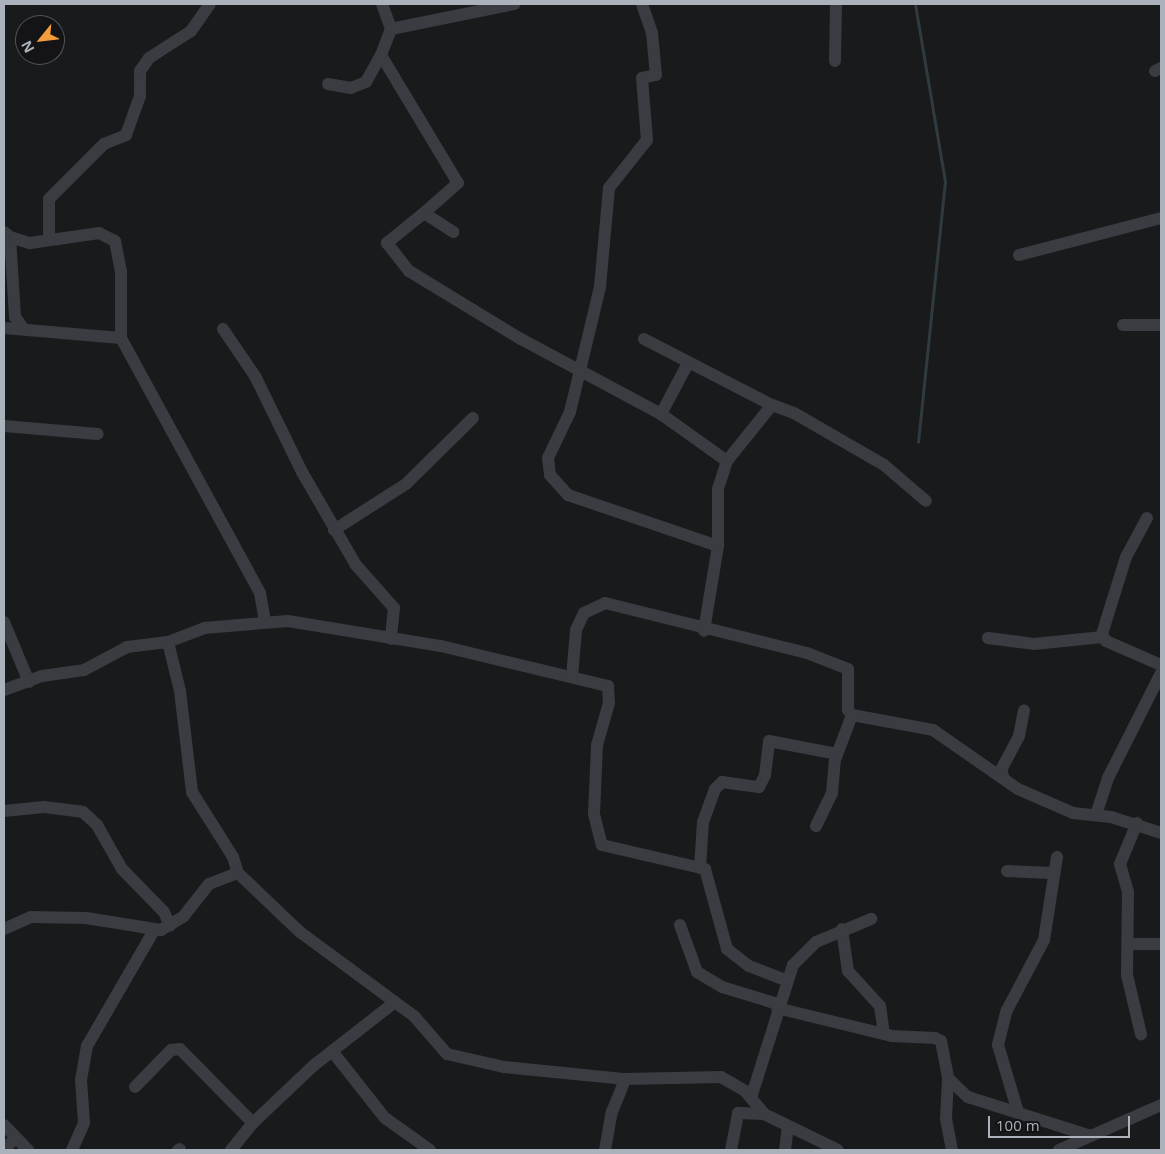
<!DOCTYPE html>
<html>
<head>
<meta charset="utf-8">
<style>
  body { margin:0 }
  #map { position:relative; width:1165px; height:1154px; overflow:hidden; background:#191a1c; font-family:"Open Sans",sans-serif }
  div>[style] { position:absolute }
  .stream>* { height:3px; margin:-1.5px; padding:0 1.5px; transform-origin:1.5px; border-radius:1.5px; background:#2f3b40 }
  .minor>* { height:12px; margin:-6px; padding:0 6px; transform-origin:6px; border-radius:6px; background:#3a3c41 }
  span { translate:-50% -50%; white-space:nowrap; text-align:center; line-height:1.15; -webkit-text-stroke:4px #141417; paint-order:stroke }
  .frame { position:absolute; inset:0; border:5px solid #acb2bb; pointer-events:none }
  .north { position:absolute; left:15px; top:15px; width:50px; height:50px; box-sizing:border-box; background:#141417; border:1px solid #515359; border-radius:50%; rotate:241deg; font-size:14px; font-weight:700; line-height:20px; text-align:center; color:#acb2bb }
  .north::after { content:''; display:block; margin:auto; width:18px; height:22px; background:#f29c3b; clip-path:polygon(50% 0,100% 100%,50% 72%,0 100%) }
  .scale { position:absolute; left:988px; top:1116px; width:142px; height:22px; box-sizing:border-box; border:2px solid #acb2bb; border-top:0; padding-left:6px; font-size:15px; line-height:18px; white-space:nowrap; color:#acb2bb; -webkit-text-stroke:4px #141417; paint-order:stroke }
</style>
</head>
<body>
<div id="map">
  <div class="stream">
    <div style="left:915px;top:4px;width:180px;rotate:80.4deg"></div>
    <div style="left:945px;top:181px;width:262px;rotate:95.9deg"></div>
  </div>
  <div class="minor">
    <div style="left:382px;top:4px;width:27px;rotate:70deg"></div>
    <div style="left:391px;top:29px;width:28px;rotate:111deg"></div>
    <div style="left:381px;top:55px;width:149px;rotate:59deg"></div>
    <div style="left:458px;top:183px;width:45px;rotate:138.6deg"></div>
    <div style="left:424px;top:213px;width:35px;rotate:33deg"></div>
    <div style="left:642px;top:4px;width:31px;rotate:71deg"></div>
    <div style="left:652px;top:33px;width:42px;rotate:84.6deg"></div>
    <div style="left:656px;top:75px;width:14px;rotate:168deg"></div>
    <div style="left:642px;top:78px;width:62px;rotate:85.4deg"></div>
    <div style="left:647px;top:140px;width:61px;rotate:128.4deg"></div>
    <div style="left:609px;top:188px;width:99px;rotate:95.2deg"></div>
    <div style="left:600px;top:287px;width:129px;rotate:103.5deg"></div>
    <div style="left:570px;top:412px;width:51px;rotate:115.6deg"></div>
    <div style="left:548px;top:458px;width:17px;rotate:83deg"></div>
    <div style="left:550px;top:475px;width:27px;rotate:48deg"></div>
    <div style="left:568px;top:495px;width:158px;rotate:18.8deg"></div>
    <div style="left:718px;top:546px;width:86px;rotate:99.4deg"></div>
    <div style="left:391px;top:29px;width:126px;rotate:-11.5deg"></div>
    <div style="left:835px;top:61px;width:57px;rotate:-89deg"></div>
    <div style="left:1155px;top:71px;width:7px;rotate:-27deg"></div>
    <div style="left:328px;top:84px;width:23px;rotate:10deg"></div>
    <div style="left:351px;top:88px;width:16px;rotate:-22deg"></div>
    <div style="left:366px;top:82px;width:31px;rotate:-61deg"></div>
    <div style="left:424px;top:213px;width:48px;rotate:141deg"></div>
    <div style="left:387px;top:243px;width:36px;rotate:52deg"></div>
    <div style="left:409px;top:271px;width:131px;rotate:31.3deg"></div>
    <div style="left:521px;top:339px;width:159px;rotate:28.2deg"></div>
    <div style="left:661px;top:414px;width:81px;rotate:35.5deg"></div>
    <div style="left:4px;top:232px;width:8px;rotate:40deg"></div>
    <div style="left:10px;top:237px;width:80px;rotate:86.4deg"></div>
    <div style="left:15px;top:317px;width:14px;rotate:54deg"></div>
    <div style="left:10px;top:237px;width:21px;rotate:17deg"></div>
    <div style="left:30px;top:243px;width:70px;rotate:-8.2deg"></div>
    <div style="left:99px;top:233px;width:18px;rotate:27deg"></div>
    <div style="left:115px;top:241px;width:31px;rotate:79deg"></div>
    <div style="left:121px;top:271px;width:67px;rotate:90deg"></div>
    <div style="left:49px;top:240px;width:41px;rotate:-90deg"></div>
    <div style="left:49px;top:199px;width:78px;rotate:-45deg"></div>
    <div style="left:104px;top:144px;width:24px;rotate:-22deg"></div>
    <div style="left:126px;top:135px;width:41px;rotate:-70.3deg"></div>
    <div style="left:140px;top:96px;width:25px;rotate:-90deg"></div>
    <div style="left:140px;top:71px;width:16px;rotate:-55deg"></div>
    <div style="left:149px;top:58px;width:50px;rotate:-32.7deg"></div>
    <div style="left:191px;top:31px;width:33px;rotate:-55deg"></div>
    <div style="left:1019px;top:255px;width:147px;rotate:-14.6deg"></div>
    <div style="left:1123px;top:325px;width:38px"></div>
    <div style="left:4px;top:328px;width:117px;rotate:4.9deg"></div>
    <div style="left:121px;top:338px;width:290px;rotate:61.4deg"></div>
    <div style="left:260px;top:593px;width:29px;rotate:80deg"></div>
    <div style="left:223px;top:329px;width:57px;rotate:55.8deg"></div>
    <div style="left:255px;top:376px;width:107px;rotate:63.9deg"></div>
    <div style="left:302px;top:472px;width:108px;rotate:59.9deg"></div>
    <div style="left:356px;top:565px;width:57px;rotate:48.5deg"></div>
    <div style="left:394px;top:608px;width:31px;rotate:96deg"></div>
    <div style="left:644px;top:339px;width:144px;rotate:27.3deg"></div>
    <div style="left:772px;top:405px;width:72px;rotate:128.8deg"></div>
    <div style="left:727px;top:461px;width:29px;rotate:108deg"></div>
    <div style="left:718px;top:489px;width:57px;rotate:90deg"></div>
    <div style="left:772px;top:405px;width:23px;rotate:20deg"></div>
    <div style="left:794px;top:413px;width:104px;rotate:30deg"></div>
    <div style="left:884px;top:465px;width:55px;rotate:40.6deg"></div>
    <div style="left:661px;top:414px;width:55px;rotate:-62deg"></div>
    <div style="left:4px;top:426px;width:94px;rotate:4.9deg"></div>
    <div style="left:1147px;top:518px;width:44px;rotate:118.3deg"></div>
    <div style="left:1126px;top:557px;width:81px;rotate:107.3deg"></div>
    <div style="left:1102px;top:634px;width:8px;rotate:60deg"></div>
    <div style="left:1106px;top:641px;width:60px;rotate:23.6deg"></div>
    <div style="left:334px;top:530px;width:85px;rotate:-32.6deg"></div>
    <div style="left:406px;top:484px;width:94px;rotate:-44.6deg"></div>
    <div style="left:4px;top:622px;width:65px;rotate:67.4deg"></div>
    <div style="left:988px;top:638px;width:46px;rotate:7.4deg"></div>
    <div style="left:1034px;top:644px;width:69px;rotate:-5.8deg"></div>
    <div style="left:168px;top:642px;width:39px;rotate:-21deg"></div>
    <div style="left:204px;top:628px;width:84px;rotate:-4.8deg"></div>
    <div style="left:288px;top:621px;width:155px;rotate:9.3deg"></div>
    <div style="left:441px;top:646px;width:172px;rotate:13.5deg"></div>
    <div style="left:608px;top:686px;width:17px;rotate:87deg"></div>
    <div style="left:609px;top:703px;width:44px;rotate:105.9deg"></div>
    <div style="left:597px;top:745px;width:69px;rotate:92.5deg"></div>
    <div style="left:594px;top:814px;width:32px;rotate:76deg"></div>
    <div style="left:602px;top:845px;width:106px;rotate:13.1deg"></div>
    <div style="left:705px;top:869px;width:83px;rotate:74.6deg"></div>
    <div style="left:727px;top:949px;width:28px;rotate:38deg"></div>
    <div style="left:749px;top:966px;width:40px;rotate:21deg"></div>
    <div style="left:572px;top:677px;width:47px;rotate:-85.1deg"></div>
    <div style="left:576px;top:630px;width:19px;rotate:-65deg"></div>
    <div style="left:584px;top:613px;width:23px;rotate:-25deg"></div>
    <div style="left:605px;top:603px;width:208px;rotate:13.9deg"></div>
    <div style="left:807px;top:653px;width:44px;rotate:21.3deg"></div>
    <div style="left:848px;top:669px;width:41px;rotate:90deg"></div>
    <div style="left:848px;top:710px;width:6px;rotate:51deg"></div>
    <div style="left:852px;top:715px;width:82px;rotate:10.5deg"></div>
    <div style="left:933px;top:730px;width:103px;rotate:34.8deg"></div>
    <div style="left:1018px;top:789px;width:60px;rotate:23.6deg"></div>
    <div style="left:1073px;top:813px;width:38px;rotate:6deg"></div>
    <div style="left:1111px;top:817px;width:52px;rotate:17.7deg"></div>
    <div style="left:4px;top:690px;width:40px;rotate:-20.2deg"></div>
    <div style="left:42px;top:676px;width:42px;rotate:-8.1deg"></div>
    <div style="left:84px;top:670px;width:49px;rotate:-28.1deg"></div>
    <div style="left:127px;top:647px;width:41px;rotate:-7deg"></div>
    <div style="left:168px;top:642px;width:50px;rotate:76.2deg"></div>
    <div style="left:180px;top:691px;width:102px;rotate:83.2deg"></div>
    <div style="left:192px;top:792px;width:77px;rotate:57.8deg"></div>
    <div style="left:233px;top:857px;width:17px;rotate:73deg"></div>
    <div style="left:1004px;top:779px;width:9px;rotate:-108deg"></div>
    <div style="left:1001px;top:770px;width:38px;rotate:-62deg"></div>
    <div style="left:1019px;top:736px;width:26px;rotate:-79deg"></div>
    <div style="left:4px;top:811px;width:40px;rotate:-5.7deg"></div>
    <div style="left:44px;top:807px;width:39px;rotate:7deg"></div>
    <div style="left:83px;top:812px;width:19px;rotate:43deg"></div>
    <div style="left:97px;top:825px;width:51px;rotate:60.4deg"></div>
    <div style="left:122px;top:869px;width:60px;rotate:45.7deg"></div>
    <div style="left:164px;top:912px;width:15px;rotate:67deg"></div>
    <div style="left:1096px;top:815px;width:39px;rotate:-72deg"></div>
    <div style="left:1108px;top:778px;width:118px;rotate:-63.2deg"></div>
    <div style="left:1137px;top:823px;width:44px;rotate:112.5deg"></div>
    <div style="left:1120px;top:864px;width:29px;rotate:74deg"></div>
    <div style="left:1128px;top:892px;width:83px;rotate:90.7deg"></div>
    <div style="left:1127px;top:975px;width:61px;rotate:76.7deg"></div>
    <div style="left:816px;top:826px;width:37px;rotate:-64deg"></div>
    <div style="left:832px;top:793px;width:33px;rotate:-85deg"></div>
    <div style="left:835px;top:760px;width:48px;rotate:-69.3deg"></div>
    <div style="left:700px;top:868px;width:46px;rotate:-86.3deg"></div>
    <div style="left:703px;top:822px;width:35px;rotate:-70deg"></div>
    <div style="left:715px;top:789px;width:10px;rotate:-45deg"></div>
    <div style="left:722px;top:782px;width:37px;rotate:8deg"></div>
    <div style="left:759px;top:787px;width:13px;rotate:-63deg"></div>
    <div style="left:765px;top:775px;width:34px;rotate:-83deg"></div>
    <div style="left:769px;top:741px;width:69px;rotate:10.8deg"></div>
    <div style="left:1007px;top:871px;width:45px;rotate:2.5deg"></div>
    <div style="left:680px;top:925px;width:50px;rotate:70.1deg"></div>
    <div style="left:697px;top:972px;width:29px;rotate:31deg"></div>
    <div style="left:722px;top:987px;width:59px;rotate:16.9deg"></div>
    <div style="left:4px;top:929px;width:30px;rotate:-24deg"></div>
    <div style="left:31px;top:917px;width:55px;rotate:1deg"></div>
    <div style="left:86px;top:918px;width:76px;rotate:9.1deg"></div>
    <div style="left:161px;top:930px;width:26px;rotate:-31deg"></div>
    <div style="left:183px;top:917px;width:42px;rotate:-51.8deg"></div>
    <div style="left:209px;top:884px;width:31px;rotate:-21deg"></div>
    <div style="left:238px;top:873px;width:86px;rotate:43.6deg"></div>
    <div style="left:300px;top:932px;width:142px;rotate:36.4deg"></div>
    <div style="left:414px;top:1016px;width:50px;rotate:49deg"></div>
    <div style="left:447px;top:1054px;width:58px;rotate:12.8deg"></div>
    <div style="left:504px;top:1067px;width:122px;rotate:5.7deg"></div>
    <div style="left:625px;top:1079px;width:96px;rotate:-1.2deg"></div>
    <div style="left:721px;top:1077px;width:28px;rotate:30deg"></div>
    <div style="left:745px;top:1091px;width:30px;rotate:50deg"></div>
    <div style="left:764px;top:1114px;width:82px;rotate:25.9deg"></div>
    <div style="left:842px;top:929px;width:42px;rotate:81.9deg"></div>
    <div style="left:848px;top:971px;width:47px;rotate:47.6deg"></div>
    <div style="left:880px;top:1006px;width:27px;rotate:82deg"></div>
    <div style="left:1130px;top:944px;width:31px"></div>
    <div style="left:777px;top:1008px;width:118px;rotate:13.7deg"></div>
    <div style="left:892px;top:1036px;width:43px;rotate:2.7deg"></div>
    <div style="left:935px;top:1038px;width:7px;rotate:27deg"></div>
    <div style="left:941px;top:1041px;width:38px;rotate:79deg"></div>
    <div style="left:948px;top:1078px;width:28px;rotate:44deg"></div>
    <div style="left:968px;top:1097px;width:129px;rotate:17.6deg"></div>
    <div style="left:332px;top:1051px;width:85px;rotate:51.7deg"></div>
    <div style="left:385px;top:1118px;width:55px;rotate:35.4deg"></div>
    <div style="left:948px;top:1078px;width:41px;rotate:92.8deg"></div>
    <div style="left:946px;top:1119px;width:32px;rotate:79deg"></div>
    <div style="left:135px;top:1087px;width:52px;rotate:-45.8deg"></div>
    <div style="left:171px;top:1050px;width:9px;rotate:-6deg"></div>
    <div style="left:180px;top:1049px;width:104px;rotate:45.4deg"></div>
    <div style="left:751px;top:1098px;width:139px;rotate:-72.5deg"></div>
    <div style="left:793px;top:965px;width:33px;rotate:-45deg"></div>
    <div style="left:816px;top:942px;width:60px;rotate:-22.7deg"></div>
    <div style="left:1018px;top:1112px;width:70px;rotate:-106.6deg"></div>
    <div style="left:998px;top:1045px;width:36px;rotate:-76deg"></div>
    <div style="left:1007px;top:1010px;width:79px;rotate:-62.1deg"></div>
    <div style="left:1044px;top:940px;width:84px;rotate:-81.1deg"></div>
    <div style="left:4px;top:1125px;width:35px;rotate:46deg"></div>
    <div style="left:4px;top:1149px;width:16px;rotate:-43deg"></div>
    <div style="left:72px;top:1150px;width:30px;rotate:-66deg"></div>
    <div style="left:84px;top:1123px;width:43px;rotate:-94deg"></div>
    <div style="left:81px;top:1080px;width:35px;rotate:-80deg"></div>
    <div style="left:87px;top:1046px;width:132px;rotate:-59.9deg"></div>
    <div style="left:178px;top:1150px;width:2px;rotate:-27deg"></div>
    <div style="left:231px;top:1150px;width:35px;rotate:-51deg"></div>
    <div style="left:253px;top:1123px;width:83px;rotate:-43.5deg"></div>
    <div style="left:313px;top:1066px;width:104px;rotate:-38deg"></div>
    <div style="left:605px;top:1150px;width:39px;rotate:-80deg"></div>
    <div style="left:612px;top:1112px;width:35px;rotate:-68deg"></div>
    <div style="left:731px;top:1150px;width:38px;rotate:-79deg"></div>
    <div style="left:738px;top:1113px;width:26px;rotate:2deg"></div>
    <div style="left:785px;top:1150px;width:23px;rotate:-83deg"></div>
    <div style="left:1059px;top:1150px;width:111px;rotate:-23.8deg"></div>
  </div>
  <div class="frame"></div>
  <div class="north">N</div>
  <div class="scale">100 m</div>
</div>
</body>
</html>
